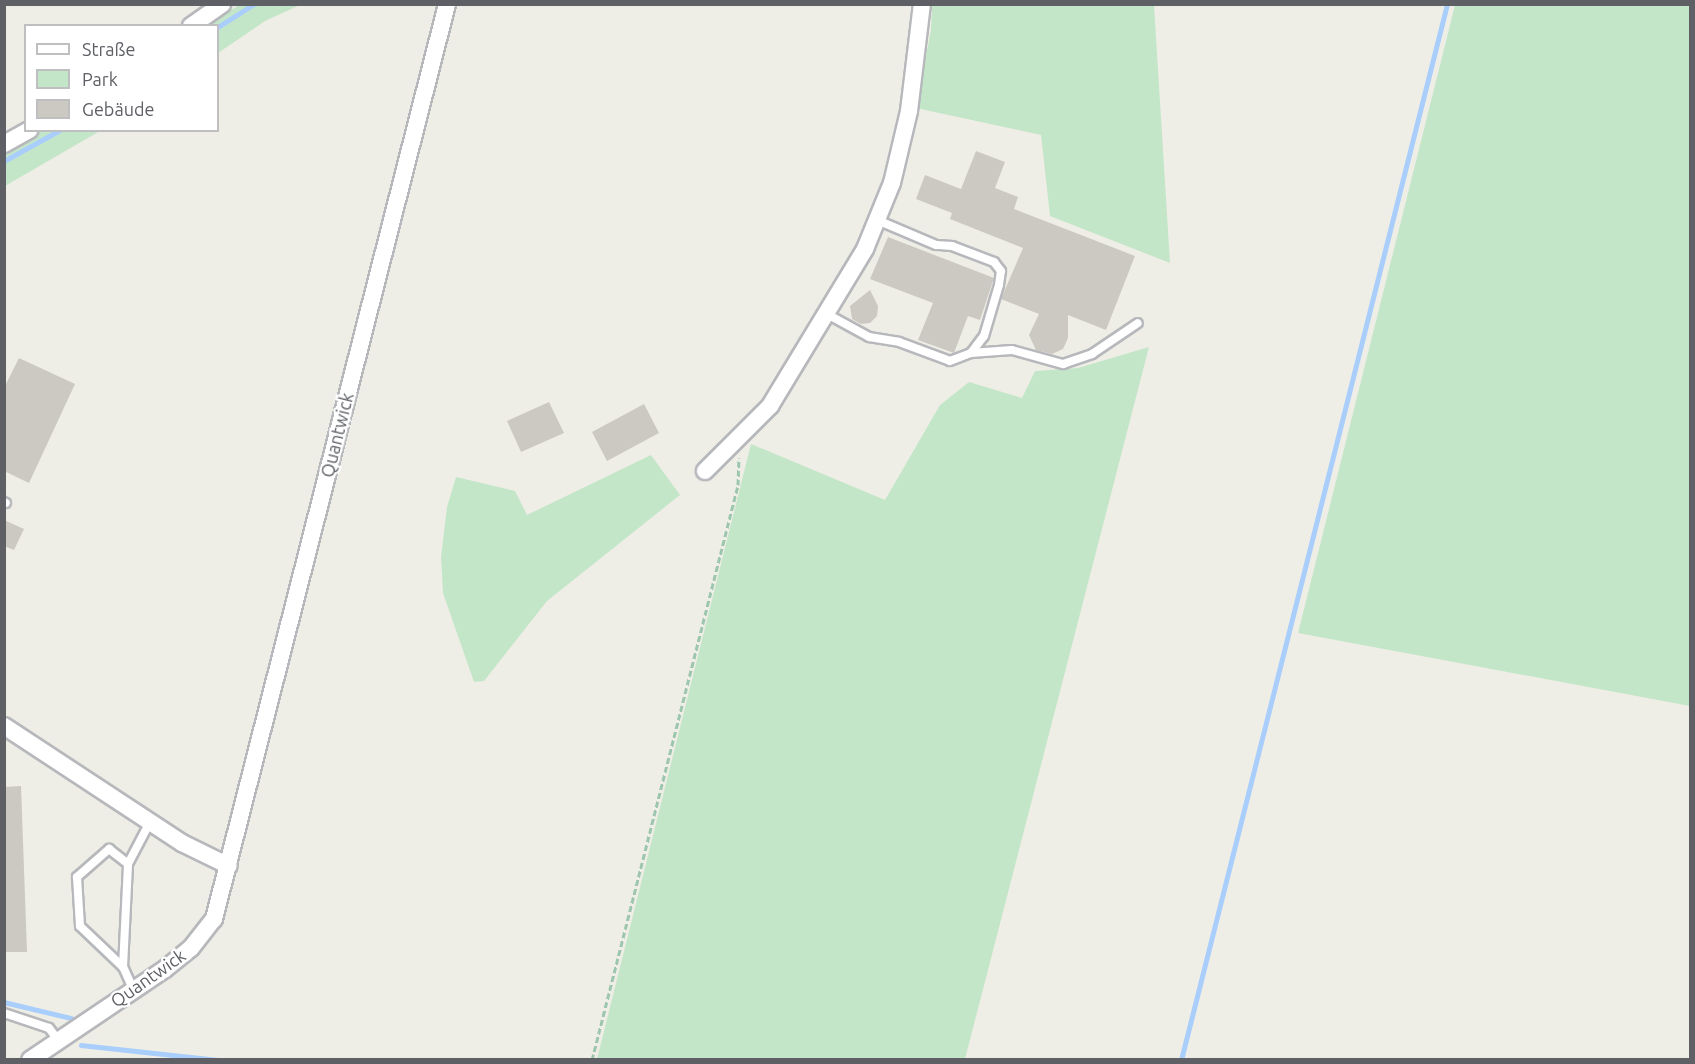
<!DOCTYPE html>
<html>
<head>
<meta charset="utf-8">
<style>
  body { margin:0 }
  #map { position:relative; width:1695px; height:1064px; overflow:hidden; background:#efeee6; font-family:Ubuntu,sans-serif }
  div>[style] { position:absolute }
  .green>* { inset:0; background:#c4e6c8 }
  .stream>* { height:4.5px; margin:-2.25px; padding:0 2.25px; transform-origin:2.25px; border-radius:2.25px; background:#a9cefc }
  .building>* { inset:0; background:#cbc9c2 }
  .path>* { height:3px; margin-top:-1.5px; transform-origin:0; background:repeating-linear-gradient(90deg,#9dc6ae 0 6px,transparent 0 9px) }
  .roads { filter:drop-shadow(2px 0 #b6b8bc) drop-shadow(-2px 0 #b6b8bc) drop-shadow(0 2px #b6b8bc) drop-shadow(0 -2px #b6b8bc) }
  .lane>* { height:8px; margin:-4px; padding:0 4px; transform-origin:4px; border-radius:4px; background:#fff }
  .street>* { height:16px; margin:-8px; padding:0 8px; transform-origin:8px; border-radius:8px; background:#fff }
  span { translate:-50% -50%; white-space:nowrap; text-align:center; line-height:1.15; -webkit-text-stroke:4.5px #fff; paint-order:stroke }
  .street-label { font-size:18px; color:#5e6066 }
  .frame { position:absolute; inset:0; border:6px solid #5e6066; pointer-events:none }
  .legend { position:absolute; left:24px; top:24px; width:195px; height:108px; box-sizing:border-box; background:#fff; border:2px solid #bfbfc2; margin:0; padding:8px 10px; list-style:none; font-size:18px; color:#5e6066 }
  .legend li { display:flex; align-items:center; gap:12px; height:30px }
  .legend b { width:30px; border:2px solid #bfbfc2 }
</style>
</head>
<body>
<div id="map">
  <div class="green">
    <div style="clip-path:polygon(239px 5px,239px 4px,300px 5px,265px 21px,218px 53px,218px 26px,208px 25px)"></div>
    <div style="clip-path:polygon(932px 5px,1154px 5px,1170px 263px,1050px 216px,1041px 135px,916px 108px,931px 30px)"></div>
    <div style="clip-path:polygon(1455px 5px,1690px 5px,1690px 706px,1298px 633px)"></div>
    <div style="clip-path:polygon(41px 131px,100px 131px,5px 186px,5px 154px)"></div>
    <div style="clip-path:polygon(1149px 347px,965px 1059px,597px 1059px,751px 444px,885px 500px,940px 405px,969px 382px,1022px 398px,1035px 371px,1078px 368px)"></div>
    <div style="clip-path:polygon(651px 455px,680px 495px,547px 601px,484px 681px,474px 682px,443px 593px,441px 557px,447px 507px,456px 477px,515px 491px,527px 515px)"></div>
  </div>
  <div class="stream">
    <div style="left:218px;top:27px;width:43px;rotate:-32.6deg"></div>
    <div style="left:4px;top:161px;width:64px;rotate:-29deg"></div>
    <div style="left:4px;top:1002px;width:69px;rotate:13.4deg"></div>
    <div style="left:81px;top:1045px;width:140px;rotate:6.2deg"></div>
    <div style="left:1181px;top:1060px;width:1089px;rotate:-75.86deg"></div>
  </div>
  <div class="building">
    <div style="clip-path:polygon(976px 151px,1005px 162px,995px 188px,1018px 197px,1014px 209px,1135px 256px,1106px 330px,1068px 315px,1068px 338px,1063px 349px,1052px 354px,1036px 350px,1029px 335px,1039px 314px,1001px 299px,1023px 248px,950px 219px,952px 213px,916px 199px,925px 175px,961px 189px)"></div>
    <div style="clip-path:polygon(888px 237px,994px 278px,980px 320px,968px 316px,954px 353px,918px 340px,933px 303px,870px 279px)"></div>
    <div style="clip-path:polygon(870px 290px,878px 306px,877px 316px,870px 323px,861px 324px,852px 319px,850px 306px)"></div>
    <div style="clip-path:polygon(19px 358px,75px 384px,29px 483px,4px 471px,4px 388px)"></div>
    <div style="clip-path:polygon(549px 402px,564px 433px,521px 452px,507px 421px)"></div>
    <div style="clip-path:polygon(644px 404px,659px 433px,607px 461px,592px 432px)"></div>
    <div style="clip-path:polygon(4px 520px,24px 529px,14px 550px,4px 546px)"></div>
    <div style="clip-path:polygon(21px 786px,27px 952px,4px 952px,4px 787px)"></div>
  </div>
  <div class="path">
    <div style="left:592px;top:1060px;width:593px;rotate:-75.75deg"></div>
    <div style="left:738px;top:485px;width:27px;rotate:-88deg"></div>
  </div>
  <div class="roads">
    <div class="lane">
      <div style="left:827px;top:314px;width:48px;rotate:28.7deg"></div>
      <div style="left:869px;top:337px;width:30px;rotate:9deg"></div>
      <div style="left:899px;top:342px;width:54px;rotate:20.4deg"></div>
      <div style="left:950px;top:361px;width:22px;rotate:-21deg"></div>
      <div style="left:971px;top:353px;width:21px;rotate:-53deg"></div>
      <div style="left:984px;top:336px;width:53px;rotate:-73.6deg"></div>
      <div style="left:999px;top:285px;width:14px;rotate:-82deg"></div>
      <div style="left:1001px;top:271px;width:11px;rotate:-128deg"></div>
      <div style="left:994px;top:262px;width:45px;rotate:-159.1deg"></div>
      <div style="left:952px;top:246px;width:16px;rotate:-176deg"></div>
      <div style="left:936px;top:245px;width:64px;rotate:-157deg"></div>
      <div style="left:971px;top:353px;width:41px;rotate:-4.2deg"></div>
      <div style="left:1012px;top:350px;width:53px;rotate:15.4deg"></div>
      <div style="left:1063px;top:364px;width:31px;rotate:-19deg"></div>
      <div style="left:1092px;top:354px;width:55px;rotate:-34deg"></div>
      <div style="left:4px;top:502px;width:2px;rotate:27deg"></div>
      <div style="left:123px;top:967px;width:59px;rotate:-136.4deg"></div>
      <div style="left:80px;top:926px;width:49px;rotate:-93.5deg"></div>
      <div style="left:77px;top:877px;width:43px;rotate:-41.2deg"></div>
      <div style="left:109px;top:849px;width:24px;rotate:38deg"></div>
      <div style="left:133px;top:989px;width:24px;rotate:-114deg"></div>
      <div style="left:123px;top:967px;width:103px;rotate:-87.2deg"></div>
      <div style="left:128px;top:864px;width:47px;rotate:-62.4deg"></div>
      <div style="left:4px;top:1013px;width:47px;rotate:18.4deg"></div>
      <div style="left:49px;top:1028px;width:15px;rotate:53deg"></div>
    </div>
    <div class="street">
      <div style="left:191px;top:26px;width:38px;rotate:-35deg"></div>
      <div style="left:4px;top:144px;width:29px;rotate:-29deg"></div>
      <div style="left:705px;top:471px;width:92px;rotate:-45deg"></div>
      <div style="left:770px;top:406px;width:184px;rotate:-58.8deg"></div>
      <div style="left:865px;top:249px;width:71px;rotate:-67.8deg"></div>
      <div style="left:892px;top:183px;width:74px;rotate:-76.7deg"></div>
      <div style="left:909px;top:111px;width:108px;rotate:-83.1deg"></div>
      <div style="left:4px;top:726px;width:213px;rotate:33.3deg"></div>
      <div style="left:182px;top:843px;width:52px;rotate:26.1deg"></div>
      <div style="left:30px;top:1060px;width:163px;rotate:-34deg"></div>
      <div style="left:165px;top:969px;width:33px;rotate:-39deg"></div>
      <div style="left:191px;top:948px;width:37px;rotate:-52deg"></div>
      <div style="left:214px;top:919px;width:944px;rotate:-75.71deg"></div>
    </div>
  </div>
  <div class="street-label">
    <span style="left:337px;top:435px;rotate:-76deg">Quantwick</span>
    <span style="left:148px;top:978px;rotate:-35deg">Quantwick</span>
  </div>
  <div class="frame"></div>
  <ul class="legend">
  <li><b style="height:8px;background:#fff"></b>Straße</li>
  <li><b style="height:16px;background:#c4e6c8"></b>Park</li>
  <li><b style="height:16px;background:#cbc9c2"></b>Gebäude</li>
  </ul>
</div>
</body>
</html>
